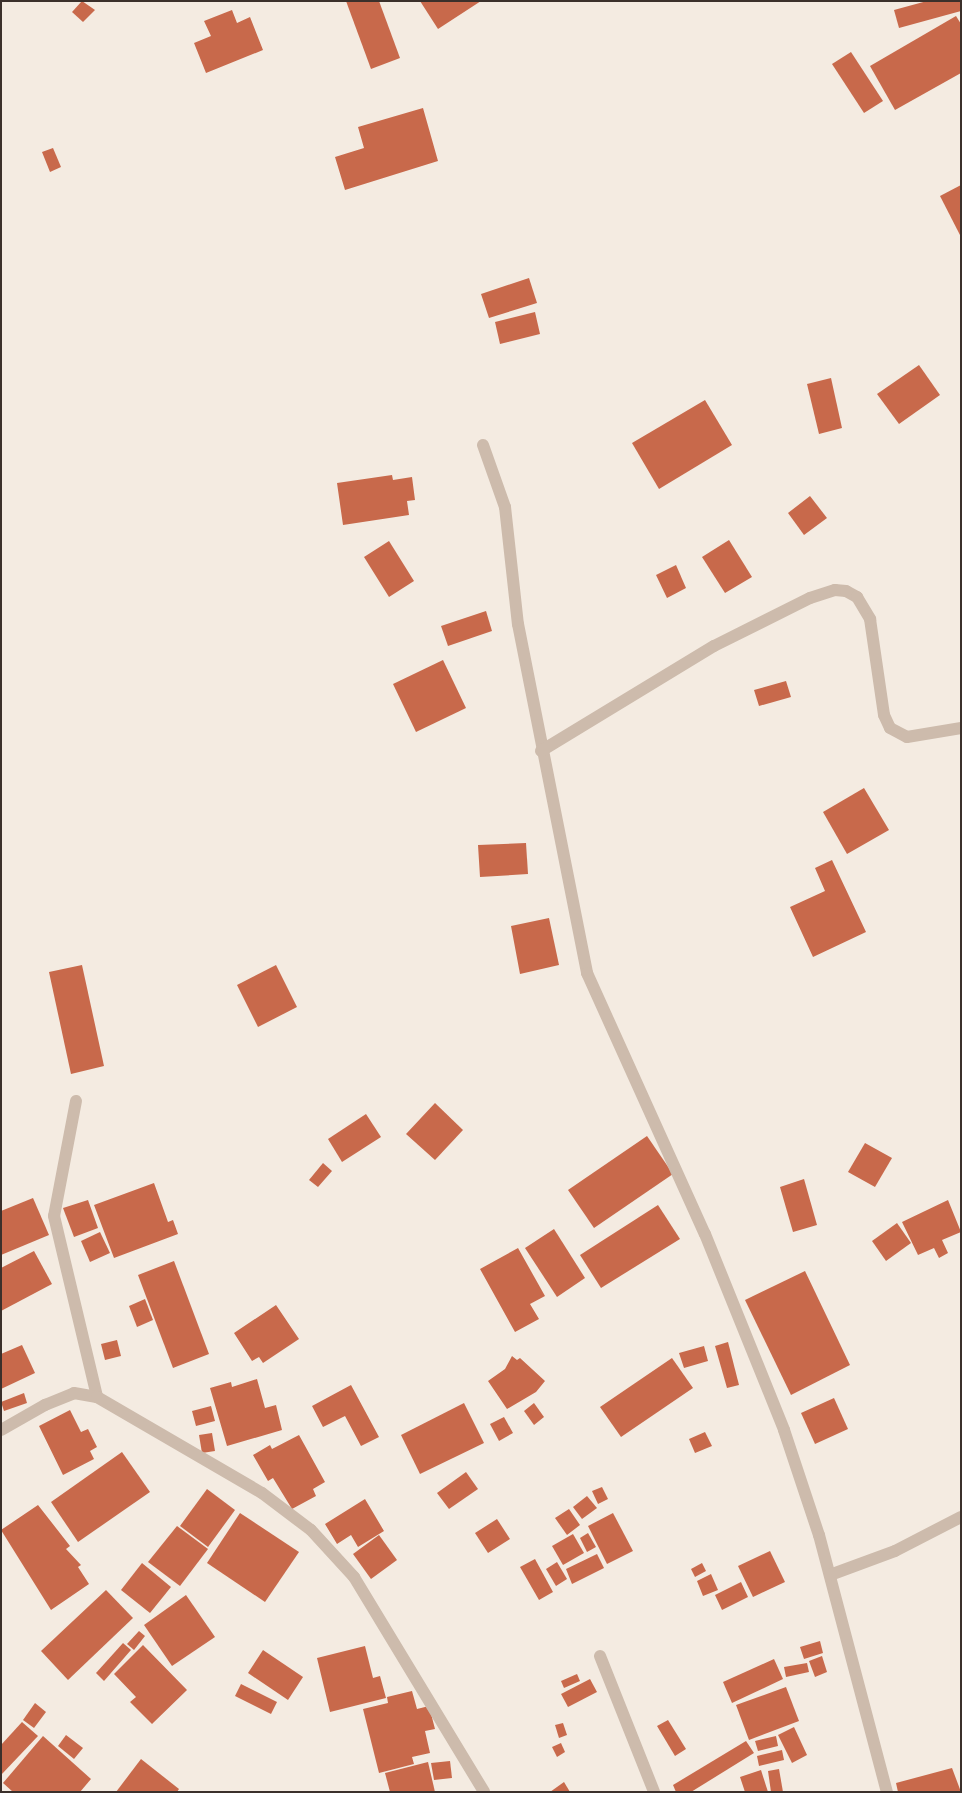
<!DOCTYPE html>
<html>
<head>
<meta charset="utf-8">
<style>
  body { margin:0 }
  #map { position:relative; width:962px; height:1793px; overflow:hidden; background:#f4ebe1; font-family:Ubuntu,sans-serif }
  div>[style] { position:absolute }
  .building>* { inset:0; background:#c8694b }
  .street>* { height:12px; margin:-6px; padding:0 6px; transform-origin:6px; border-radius:6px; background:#cdbbac }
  span { translate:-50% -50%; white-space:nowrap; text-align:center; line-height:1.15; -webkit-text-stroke:5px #fbf5ee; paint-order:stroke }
  .frame { position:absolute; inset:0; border:2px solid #3b302b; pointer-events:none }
</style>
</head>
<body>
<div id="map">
  <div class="building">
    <div style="clip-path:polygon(82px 1px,95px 10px,83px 22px,72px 12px)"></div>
    <div style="clip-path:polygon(346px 1px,379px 1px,400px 58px,371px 69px)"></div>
    <div style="clip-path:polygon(420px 1px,481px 1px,438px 29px)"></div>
    <div style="clip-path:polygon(927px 1px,961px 1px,961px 11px,899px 28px,894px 10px)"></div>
    <div style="clip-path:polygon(232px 10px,237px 23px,250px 17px,263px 50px,206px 73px,194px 43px,211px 36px,204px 21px)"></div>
    <div style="clip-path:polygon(956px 16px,961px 24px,961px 73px,895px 110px,870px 66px)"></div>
    <div style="clip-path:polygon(851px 52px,883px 101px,864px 113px,832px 64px)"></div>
    <div style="clip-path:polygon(423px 108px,438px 161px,345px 190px,335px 157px,364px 148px,358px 127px)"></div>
    <div style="clip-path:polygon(53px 148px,61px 167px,50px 172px,42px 152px)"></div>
    <div style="clip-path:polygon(961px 185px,961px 237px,940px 196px)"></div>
    <div style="clip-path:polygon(529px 278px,537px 303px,489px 318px,481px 294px)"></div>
    <div style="clip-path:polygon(535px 312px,540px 334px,500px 344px,495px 322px)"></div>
    <div style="clip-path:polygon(919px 365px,940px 395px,899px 424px,877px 394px)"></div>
    <div style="clip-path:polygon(831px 378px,842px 428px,819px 434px,807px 384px)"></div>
    <div style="clip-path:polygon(705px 400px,732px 445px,659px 489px,632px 443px)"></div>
    <div style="clip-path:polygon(392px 475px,393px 480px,412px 477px,415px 500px,407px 501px,409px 515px,343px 525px,337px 483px)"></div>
    <div style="clip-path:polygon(810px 496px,827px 518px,804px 535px,788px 513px)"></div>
    <div style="clip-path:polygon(729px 540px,752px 577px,725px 593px,702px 557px)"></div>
    <div style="clip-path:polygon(389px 541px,414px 581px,389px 597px,364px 557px)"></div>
    <div style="clip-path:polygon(676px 565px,686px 588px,667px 598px,656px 575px)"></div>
    <div style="clip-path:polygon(486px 611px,492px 631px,448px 646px,441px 626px)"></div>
    <div style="clip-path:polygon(443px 660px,466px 708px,416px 732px,393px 684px)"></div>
    <div style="clip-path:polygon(786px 681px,791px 697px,759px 706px,754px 690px)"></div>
    <div style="clip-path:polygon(864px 788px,889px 830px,847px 854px,823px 812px)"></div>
    <div style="clip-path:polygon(526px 843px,528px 874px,480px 877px,478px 845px)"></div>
    <div style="clip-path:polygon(832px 860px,866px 932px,813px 957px,790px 907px,825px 891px,815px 868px)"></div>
    <div style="clip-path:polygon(549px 918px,559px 965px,520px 974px,511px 926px)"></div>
    <div style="clip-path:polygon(82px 965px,104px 1066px,71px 1074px,49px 972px)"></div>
    <div style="clip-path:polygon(276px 965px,297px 1007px,258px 1027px,237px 985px)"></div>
    <div style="clip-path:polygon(435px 1103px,463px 1130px,435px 1160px,406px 1134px)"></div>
    <div style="clip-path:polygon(366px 1114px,381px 1137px,342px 1162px,328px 1139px)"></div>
    <div style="clip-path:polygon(647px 1136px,673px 1174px,594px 1228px,568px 1190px)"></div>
    <div style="clip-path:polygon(865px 1143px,892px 1158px,875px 1187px,848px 1172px)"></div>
    <div style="clip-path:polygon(323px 1163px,332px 1171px,318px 1187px,309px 1180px)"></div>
    <div style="clip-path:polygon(804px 1179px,817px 1225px,793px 1232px,780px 1187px)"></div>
    <div style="clip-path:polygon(154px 1183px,168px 1222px,173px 1220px,178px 1234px,114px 1258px,94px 1205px)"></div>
    <div style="clip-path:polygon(33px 1198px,49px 1235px,1px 1255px,1px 1211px)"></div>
    <div style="clip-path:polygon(88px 1200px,98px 1228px,74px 1237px,63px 1208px)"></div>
    <div style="clip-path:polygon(948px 1200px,961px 1232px,942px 1240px,948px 1253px,939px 1258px,934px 1248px,918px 1255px,902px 1222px)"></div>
    <div style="clip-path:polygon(658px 1205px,680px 1239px,601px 1288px,580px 1255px)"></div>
    <div style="clip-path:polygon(897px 1223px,911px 1243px,886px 1261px,872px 1241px)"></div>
    <div style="clip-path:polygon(554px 1229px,585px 1278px,557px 1297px,525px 1248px)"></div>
    <div style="clip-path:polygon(100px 1232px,110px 1253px,90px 1262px,81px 1241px)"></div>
    <div style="clip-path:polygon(518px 1248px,545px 1296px,530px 1304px,539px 1319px,515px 1332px,480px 1269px)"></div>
    <div style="clip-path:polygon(34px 1251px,52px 1284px,1px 1311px,1px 1268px)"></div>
    <div style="clip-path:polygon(174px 1261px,209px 1354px,173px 1368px,138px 1275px)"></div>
    <div style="clip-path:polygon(805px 1271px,850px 1365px,791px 1395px,745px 1300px)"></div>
    <div style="clip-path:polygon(145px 1299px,153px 1320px,137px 1327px,129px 1306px)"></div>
    <div style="clip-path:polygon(276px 1305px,299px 1339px,263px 1363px,259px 1357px,252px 1361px,234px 1333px)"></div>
    <div style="clip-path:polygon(117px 1340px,121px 1356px,105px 1360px,101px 1344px)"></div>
    <div style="clip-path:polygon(728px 1342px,739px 1385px,727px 1388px,715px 1346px)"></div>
    <div style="clip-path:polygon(22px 1345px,35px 1373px,1px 1389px,1px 1354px)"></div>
    <div style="clip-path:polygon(704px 1346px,708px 1361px,684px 1368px,679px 1353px)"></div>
    <div style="clip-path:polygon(512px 1356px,517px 1360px,520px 1358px,545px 1381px,536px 1392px,507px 1409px,488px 1381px,505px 1369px)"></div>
    <div style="clip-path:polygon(672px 1358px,693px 1388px,621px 1437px,600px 1407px)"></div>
    <div style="clip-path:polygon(257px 1379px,265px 1408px,276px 1405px,282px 1430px,227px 1446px,210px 1388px,231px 1382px,232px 1387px)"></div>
    <div style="clip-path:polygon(351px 1385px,379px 1437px,361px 1446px,345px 1416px,323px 1427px,312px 1406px)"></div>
    <div style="clip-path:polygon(24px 1393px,27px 1403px,4px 1411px,1px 1402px)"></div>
    <div style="clip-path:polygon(834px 1398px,848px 1429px,815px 1444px,801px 1413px)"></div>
    <div style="clip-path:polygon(464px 1403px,484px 1443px,420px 1474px,401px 1435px)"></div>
    <div style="clip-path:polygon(534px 1403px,544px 1417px,534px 1425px,524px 1411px)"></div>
    <div style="clip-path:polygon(211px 1406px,215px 1421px,196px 1426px,192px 1411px)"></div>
    <div style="clip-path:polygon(70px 1410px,81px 1432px,88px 1429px,97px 1447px,90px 1451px,94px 1459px,63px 1475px,39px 1426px)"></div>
    <div style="clip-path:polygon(504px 1417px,513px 1433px,499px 1441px,490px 1424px)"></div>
    <div style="clip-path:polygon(705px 1432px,712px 1446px,695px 1453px,689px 1439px)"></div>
    <div style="clip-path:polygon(212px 1433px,215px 1451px,202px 1453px,199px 1435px)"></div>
    <div style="clip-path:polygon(299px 1435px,325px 1482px,313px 1489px,316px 1496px,292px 1509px,273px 1478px,268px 1481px,253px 1455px,270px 1445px,272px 1449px)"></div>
    <div style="clip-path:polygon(122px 1452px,150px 1492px,78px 1542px,51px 1502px)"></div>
    <div style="clip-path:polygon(466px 1472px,478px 1489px,449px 1509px,437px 1493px)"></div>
    <div style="clip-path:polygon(602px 1487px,608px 1499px,598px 1504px,592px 1491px)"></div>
    <div style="clip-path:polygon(207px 1489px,235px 1510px,208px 1547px,180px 1526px)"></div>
    <div style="clip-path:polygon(587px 1496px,597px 1508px,582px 1519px,573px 1507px)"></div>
    <div style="clip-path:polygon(365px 1499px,384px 1531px,358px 1547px,351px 1535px,337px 1544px,325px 1524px)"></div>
    <div style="clip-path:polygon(38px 1505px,70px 1546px,66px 1549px,81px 1565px,78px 1567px,89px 1584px,51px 1610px,1px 1530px)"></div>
    <div style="clip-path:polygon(569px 1509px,580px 1525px,567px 1535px,555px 1518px)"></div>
    <div style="clip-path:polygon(240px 1513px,299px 1552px,265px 1602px,207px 1563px)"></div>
    <div style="clip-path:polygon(613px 1513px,633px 1551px,607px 1564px,588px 1526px)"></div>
    <div style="clip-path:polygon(497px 1519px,510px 1539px,488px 1553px,475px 1533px)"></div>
    <div style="clip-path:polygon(177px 1526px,208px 1549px,180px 1586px,148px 1562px)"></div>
    <div style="clip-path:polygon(588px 1533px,596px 1547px,587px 1552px,580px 1538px)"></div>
    <div style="clip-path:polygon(573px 1534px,584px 1553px,563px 1565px,552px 1546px)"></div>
    <div style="clip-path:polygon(379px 1535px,397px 1560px,371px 1579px,353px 1554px)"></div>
    <div style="clip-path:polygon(770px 1551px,785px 1582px,753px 1597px,738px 1566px)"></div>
    <div style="clip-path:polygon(597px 1554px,604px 1568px,572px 1584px,566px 1569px)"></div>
    <div style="clip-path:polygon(535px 1559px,553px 1592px,539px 1600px,520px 1567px)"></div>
    <div style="clip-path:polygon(557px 1562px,567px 1579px,556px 1586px,546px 1569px)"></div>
    <div style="clip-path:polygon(142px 1563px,171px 1587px,150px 1613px,121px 1590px)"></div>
    <div style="clip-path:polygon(702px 1563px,706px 1571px,695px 1577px,691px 1569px)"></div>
    <div style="clip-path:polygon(711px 1574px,718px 1590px,703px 1596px,697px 1581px)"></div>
    <div style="clip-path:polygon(741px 1582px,748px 1597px,722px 1610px,715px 1595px)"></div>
    <div style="clip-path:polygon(106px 1590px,133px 1618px,68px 1680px,41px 1651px)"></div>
    <div style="clip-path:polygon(186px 1595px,215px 1637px,172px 1666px,144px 1625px)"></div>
    <div style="clip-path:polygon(139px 1631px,145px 1636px,134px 1650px,127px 1644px)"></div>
    <div style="clip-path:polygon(820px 1641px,823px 1653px,804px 1659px,800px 1647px)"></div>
    <div style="clip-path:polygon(123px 1643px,131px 1650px,104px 1681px,96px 1673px)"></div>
    <div style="clip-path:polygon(143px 1645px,187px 1690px,152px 1724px,130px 1702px,136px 1697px,114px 1674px)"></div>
    <div style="clip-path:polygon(365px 1646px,373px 1678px,380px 1676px,386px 1698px,330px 1712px,317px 1658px)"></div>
    <div style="clip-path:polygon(263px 1650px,303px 1677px,288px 1700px,248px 1673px)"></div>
    <div style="clip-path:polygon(822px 1656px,827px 1672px,815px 1677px,809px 1661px)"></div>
    <div style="clip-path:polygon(774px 1659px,783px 1679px,732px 1703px,723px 1682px)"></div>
    <div style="clip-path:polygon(807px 1663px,809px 1672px,786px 1677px,784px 1667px)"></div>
    <div style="clip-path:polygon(577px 1674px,580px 1681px,564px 1688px,561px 1681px)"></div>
    <div style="clip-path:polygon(590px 1679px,597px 1692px,568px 1707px,561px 1694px)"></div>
    <div style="clip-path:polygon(241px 1684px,277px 1702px,271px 1714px,235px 1696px)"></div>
    <div style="clip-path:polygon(786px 1687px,799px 1721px,749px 1740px,736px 1705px)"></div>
    <div style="clip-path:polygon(412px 1691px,417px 1709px,429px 1706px,435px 1729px,425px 1731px,430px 1753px,412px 1757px,414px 1764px,379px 1773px,363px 1709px,388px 1703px,387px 1697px)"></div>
    <div style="clip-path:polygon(35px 1703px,46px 1712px,34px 1728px,23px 1720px)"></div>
    <div style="clip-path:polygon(668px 1720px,686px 1749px,675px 1756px,657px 1726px)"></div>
    <div style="clip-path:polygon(22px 1722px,38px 1736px,1px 1775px,1px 1745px)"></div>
    <div style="clip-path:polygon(563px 1723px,567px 1735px,559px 1738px,555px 1725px)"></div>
    <div style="clip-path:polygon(794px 1727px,807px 1755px,792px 1763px,778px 1735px)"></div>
    <div style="clip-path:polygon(66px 1735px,83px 1748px,74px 1759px,58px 1746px)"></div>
    <div style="clip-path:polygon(43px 1736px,91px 1779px,80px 1792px,13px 1792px,3px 1783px)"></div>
    <div style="clip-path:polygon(776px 1736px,778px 1746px,758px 1751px,755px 1741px)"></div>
    <div style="clip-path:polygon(746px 1741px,754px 1753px,691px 1792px,676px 1792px,673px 1785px)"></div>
    <div style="clip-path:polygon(561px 1743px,565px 1752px,557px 1757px,552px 1747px)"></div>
    <div style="clip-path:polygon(782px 1750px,784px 1760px,759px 1766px,757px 1756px)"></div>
    <div style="clip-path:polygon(141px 1759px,179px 1789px,177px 1792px,116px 1792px)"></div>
    <div style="clip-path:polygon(450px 1761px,452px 1778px,434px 1780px,431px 1763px)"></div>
    <div style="clip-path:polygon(428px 1762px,435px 1792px,390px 1792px,385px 1773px)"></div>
    <div style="clip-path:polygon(952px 1768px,961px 1792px,898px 1792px,896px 1783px)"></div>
    <div style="clip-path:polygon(779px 1769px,783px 1792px,771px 1792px,768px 1771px)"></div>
    <div style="clip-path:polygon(761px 1770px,768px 1792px,745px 1792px,740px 1777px)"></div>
    <div style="clip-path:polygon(564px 1782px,570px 1792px,550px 1792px)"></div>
  </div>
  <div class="street">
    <div style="left:483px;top:445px;width:66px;rotate:70.5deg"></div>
    <div style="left:505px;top:507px;width:118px;rotate:83.7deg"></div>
    <div style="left:518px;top:624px;width:356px;rotate:78.8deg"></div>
    <div style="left:587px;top:973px;width:286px;rotate:65.7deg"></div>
    <div style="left:705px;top:1234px;width:211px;rotate:68deg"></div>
    <div style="left:784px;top:1430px;width:111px;rotate:71.6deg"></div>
    <div style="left:819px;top:1535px;width:266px;rotate:75.2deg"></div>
    <div style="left:541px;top:751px;width:202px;rotate:-31.3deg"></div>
    <div style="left:714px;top:646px;width:107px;rotate:-26.6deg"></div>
    <div style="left:810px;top:598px;width:26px;rotate:-18deg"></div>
    <div style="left:835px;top:590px;width:11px;rotate:5deg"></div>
    <div style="left:846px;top:591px;width:13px;rotate:29deg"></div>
    <div style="left:857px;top:597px;width:26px;rotate:59deg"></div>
    <div style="left:870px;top:619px;width:97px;rotate:81.7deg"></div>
    <div style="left:884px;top:715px;width:14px;rotate:65deg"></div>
    <div style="left:890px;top:728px;width:19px;rotate:28deg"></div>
    <div style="left:907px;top:737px;width:55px;rotate:-9.5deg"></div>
    <div style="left:76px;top:1101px;width:117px;rotate:100.8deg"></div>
    <div style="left:54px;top:1216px;width:186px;rotate:76.6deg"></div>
    <div style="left:1px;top:1430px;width:51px;rotate:-29.6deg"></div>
    <div style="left:45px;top:1405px;width:31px;rotate:-22deg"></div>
    <div style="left:74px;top:1393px;width:23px;rotate:10deg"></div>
    <div style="left:97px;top:1397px;width:191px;rotate:30.2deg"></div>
    <div style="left:262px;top:1493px;width:61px;rotate:37.1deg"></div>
    <div style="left:311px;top:1530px;width:64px;rotate:47.5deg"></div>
    <div style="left:354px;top:1577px;width:251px;rotate:58.8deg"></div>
    <div style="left:830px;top:1575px;width:69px;rotate:-20.3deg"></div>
    <div style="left:895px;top:1551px;width:74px;rotate:-27.3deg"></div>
    <div style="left:600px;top:1656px;width:146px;rotate:68.3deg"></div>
  </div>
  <div class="frame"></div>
</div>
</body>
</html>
